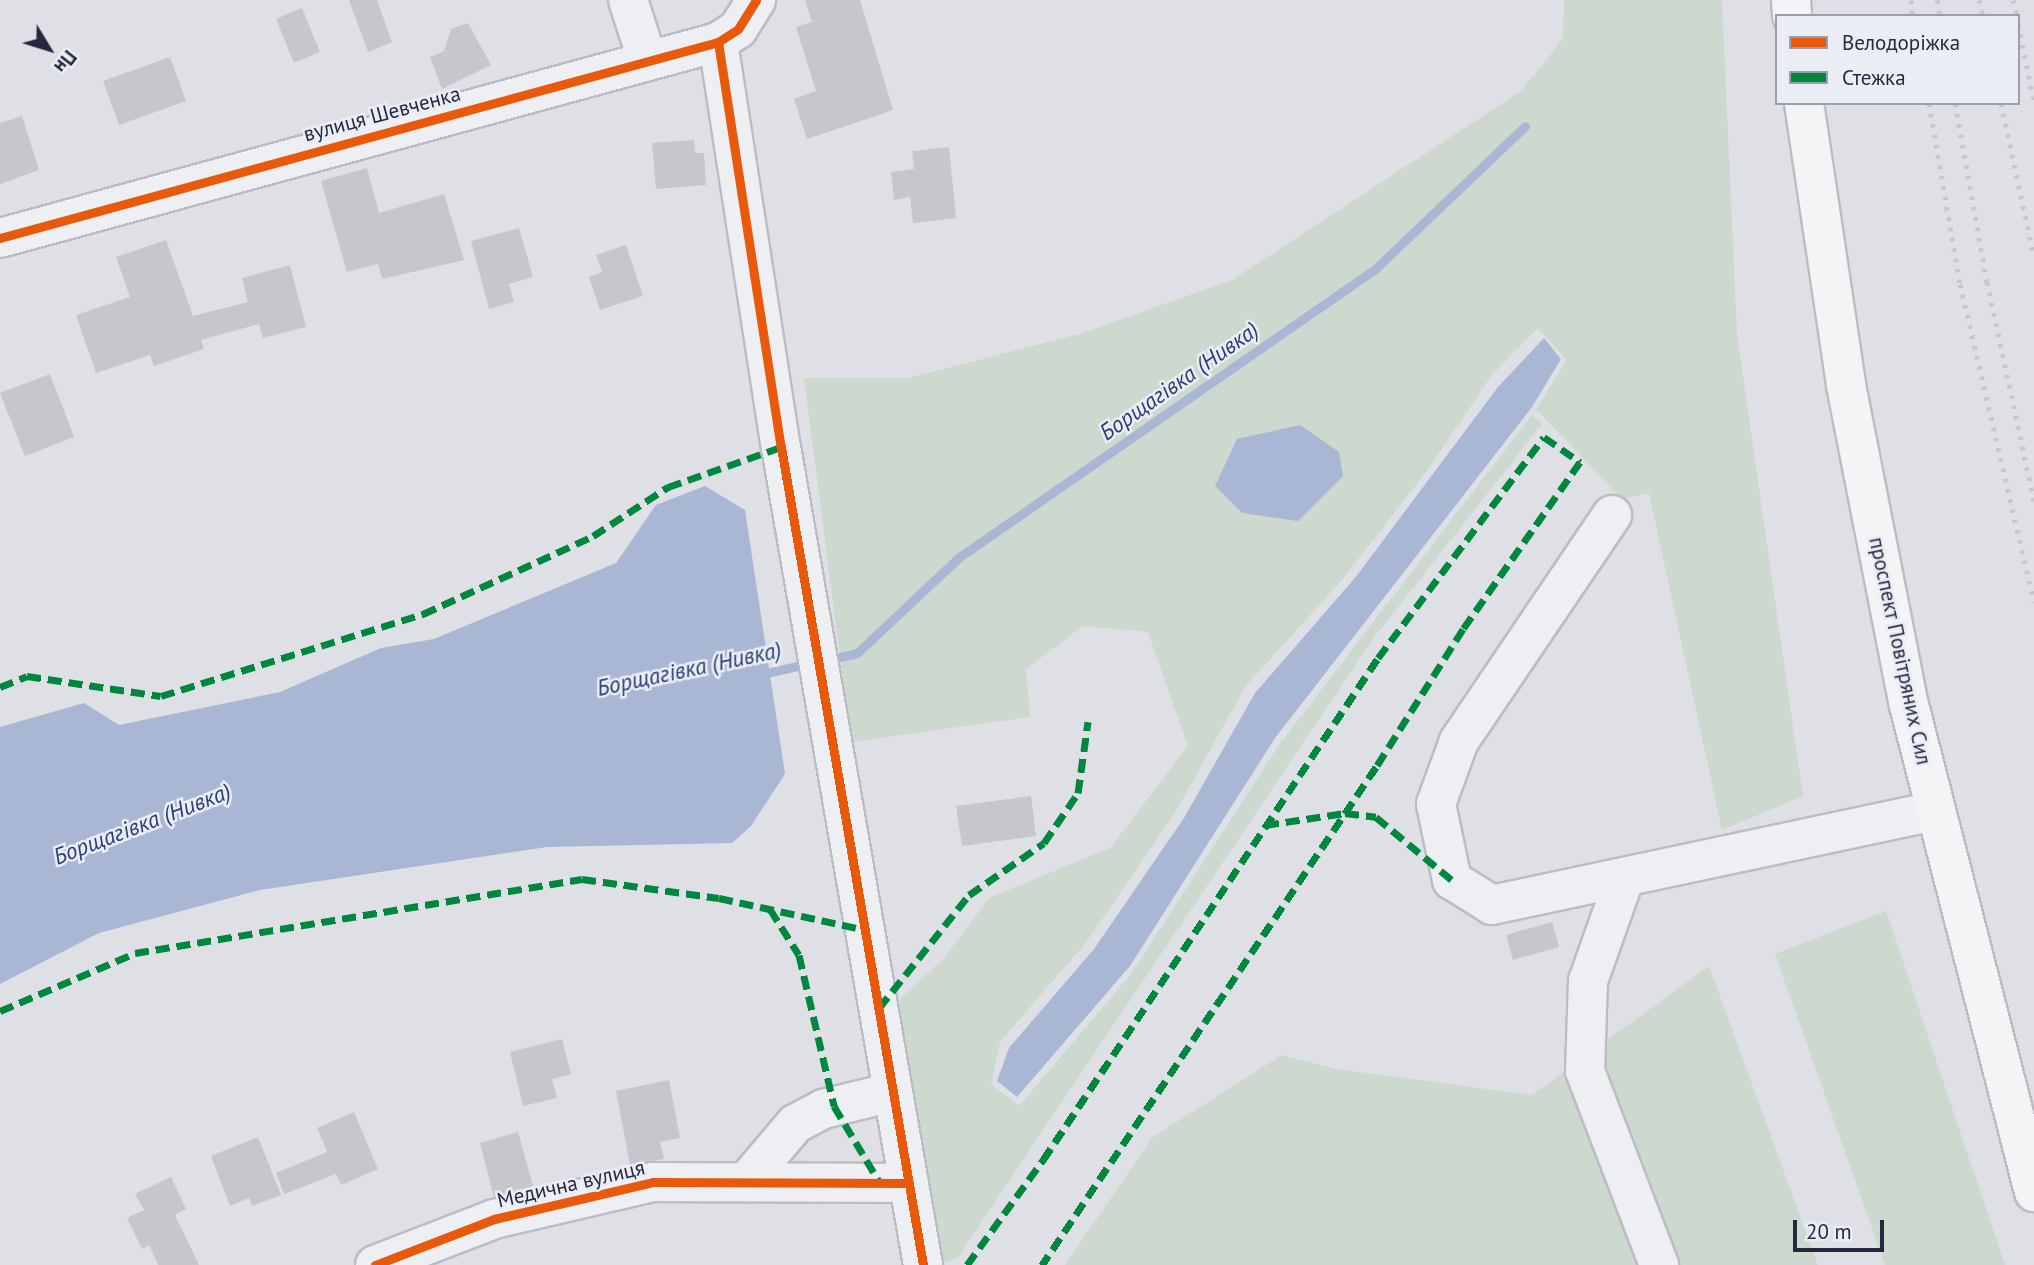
<!DOCTYPE html>
<html>
<head>
<meta charset="utf-8">
<style>
  body { margin:0 }
  #map { position:relative; width:2034px; height:1265px; overflow:hidden; background:#dfe0e5; font-family:"PT Sans",sans-serif }
  div>[style] { position:absolute }
  .green>* { inset:0; background:#cdd8ce }
  .water>* { inset:0; background:#a9b6d4 }
  .stream>* { height:9px; margin:-4.5px; padding:0 4.5px; transform-origin:4.5px; border-radius:4.5px; background:#a9b6d4 }
  .building>* { inset:0; background:#c6c7cd }
  .roads { filter:drop-shadow(2px 0 #bcbdc3) drop-shadow(-2px 0 #bcbdc3) drop-shadow(0 2px #bcbdc3) drop-shadow(0 -2px #bcbdc3) }
  .minor>* { height:38px; margin:-19px; padding:0 19px; transform-origin:19px; border-radius:19px; background:#eeeff2 }
  .major>* { height:38px; margin:-19px; padding:0 19px; transform-origin:19px; border-radius:19px; background:#f3f4f5 }
  .rail>* { height:5px; margin-top:-2.5px; transform-origin:0; background:repeating-linear-gradient(90deg,#c7c8cd 0 3.5px,transparent 0 10.5px) }
  .quiet>* { height:7px; margin-top:-3.5px; transform-origin:0; background:repeating-linear-gradient(90deg,#00873e 0 14px,transparent 0 21px) }
  .cycleway>* { height:9px; margin:-4.5px; padding:0 4.5px; transform-origin:4.5px; border-radius:4.5px; background:#e8590c }
  span { translate:-50% -50%; white-space:nowrap; text-align:center; line-height:1.15; -webkit-text-stroke:5px #ebedf5; paint-order:stroke }
  .street-label { font-size:21px; color:#24293f }
  .water-label { font-size:23px; color:#2b3f76; font-style:italic }
  .legend { position:absolute; left:1775px; top:14px; width:245px; height:91px; box-sizing:border-box; background:#ebedf5; border:2px solid #9b9fac; margin:0; padding:9px 12px; list-style:none; font-size:21px; color:#24293f }
  .legend li { display:flex; align-items:center; gap:14px; height:35px }
  .legend b { width:35px; border:2px solid #9b9fac }
  .north { position:absolute; left:14px; top:14px; width:70px; height:70px; -webkit-text-stroke:5px #ebedf5; paint-order:stroke; rotate:128deg; font-size:19px; font-weight:700; line-height:28px; text-align:center; color:#24293f }
  .north::after { content:''; display:block; margin:auto; width:24px; height:32px; background:#24293f; clip-path:polygon(50% 0,100% 100%,50% 72%,0 100%) }
  .scale { position:absolute; left:1793px; top:1220px; width:91px; height:32px; box-sizing:border-box; border:4px solid #24293f; border-top:0; padding-left:9px; font-size:21px; line-height:24px; white-space:nowrap; color:#24293f; -webkit-text-stroke:5px #ebedf5; paint-order:stroke }
</style>
</head>
<body>
<div id="map">
  <div class="green">
    <div style="clip-path:polygon(1564px 0,1722px 0,1737px 334px,1803px 796px,1722px 830px,1649px 493px,1622px 499px,1536px 409px,1567px 360px,1538px 328px,1491px 376px,1427px 471px,1340px 582px,1245px 687px,1176px 811px,1087px 941px,1000px 1042px,991px 1084px,1019px 1106px,1131px 974px,1279px 745px,1532px 415px,1542px 424px,1372px 640px,957px 1258px,939px 1265px,896px 1031px,901px 998px,945px 957px,989px 898px,1110px 848px,1188px 746px,1148px 632px,1083px 626px,1026px 669px,1030px 717px,851px 742px,804px 378px,908px 378px,1083px 333px,1232px 280px,1521px 91px,1563px 39px)"></div>
    <div style="clip-path:polygon(1886px 911px,2005px 1265px,1885px 1265px,1775px 954px)"></div>
    <div style="clip-path:polygon(1709px 966px,1818px 1265px,1065px 1265px,1153px 1137px,1282px 1055px,1337px 1069px,1532px 1095px)"></div>
  </div>
  <div class="water">
    <div style="clip-path:polygon(1544px 338px,1561px 359px,1532px 407px,1275px 738px,1130px 966px,1017px 1097px,997px 1081px,1009px 1048px,1094px 949px,1184px 818px,1255px 693px,1355px 578px,1498px 387px)"></div>
    <div style="clip-path:polygon(1300px 425px,1339px 452px,1343px 476px,1298px 521px,1242px 513px,1215px 486px,1237px 439px)"></div>
    <div style="clip-path:polygon(705px 486px,745px 510px,785px 774px,751px 826px,732px 843px,547px 847px,260px 890px,99px 933px,0 984px,0 727px,84px 703px,119px 725px,280px 692px,381px 648px,434px 639px,616px 563px,656px 505px)"></div>
  </div>
  <div class="stream">
    <div style="left:827px;top:660px;width:31px;rotate:-13deg"></div>
    <div style="left:857px;top:653px;width:139px;rotate:-43.2deg"></div>
    <div style="left:958px;top:558px;width:507px;rotate:-34.72deg"></div>
    <div style="left:1375px;top:269px;width:207px;rotate:-43.6deg"></div>
    <div style="left:762px;top:674px;width:49px;rotate:-12.9deg"></div>
  </div>
  <div class="building">
    <div style="clip-path:polygon(349px 0,377px 0,392px 42px,368px 52px)"></div>
    <div style="clip-path:polygon(805px 0,860px 0,893px 110px,807px 139px,794px 99px,816px 91px,796px 27px,812px 22px)"></div>
    <div style="clip-path:polygon(302px 8px,320px 52px,294px 63px,276px 19px)"></div>
    <div style="clip-path:polygon(468px 23px,491px 65px,442px 89px,430px 57px,444px 51px,451px 29px)"></div>
    <div style="clip-path:polygon(170px 57px,186px 101px,119px 125px,103px 81px)"></div>
    <div style="clip-path:polygon(22px 116px,39px 170px,0 184px,0 123px)"></div>
    <div style="clip-path:polygon(694px 140px,695px 153px,704px 153px,706px 185px,656px 189px,652px 143px)"></div>
    <div style="clip-path:polygon(949px 147px,956px 218px,913px 223px,910px 197px,894px 200px,891px 172px,914px 169px,912px 151px)"></div>
    <div style="clip-path:polygon(367px 168px,379px 213px,444px 194px,464px 260px,382px 279px,378px 264px,347px 272px,321px 181px)"></div>
    <div style="clip-path:polygon(519px 228px,533px 277px,509px 284px,514px 302px,489px 309px,471px 241px)"></div>
    <div style="clip-path:polygon(166px 240px,193px 316px,248px 302px,242px 278px,290px 265px,306px 327px,263px 338px,259px 324px,201px 340px,204px 349px,154px 366px,150px 355px,96px 373px,76px 315px,130px 297px,116px 257px)"></div>
    <div style="clip-path:polygon(626px 245px,643px 296px,600px 310px,589px 277px,602px 272px,596px 255px)"></div>
    <div style="clip-path:polygon(50px 374px,74px 437px,25px 456px,0 393px)"></div>
    <div style="clip-path:polygon(1031px 796px,1036px 836px,962px 846px,956px 806px)"></div>
    <div style="clip-path:polygon(1552px 922px,1559px 947px,1513px 960px,1506px 935px)"></div>
    <div style="clip-path:polygon(562px 1039px,571px 1074px,552px 1079px,557px 1098px,523px 1106px,510px 1052px)"></div>
    <div style="clip-path:polygon(669px 1080px,680px 1138px,660px 1142px,664px 1159px,630px 1165px,616px 1091px)"></div>
    <div style="clip-path:polygon(354px 1112px,378px 1169px,341px 1185px,336px 1174px,284px 1194px,276px 1173px,327px 1152px,317px 1128px)"></div>
    <div style="clip-path:polygon(518px 1132px,533px 1186px,494px 1197px,480px 1143px)"></div>
    <div style="clip-path:polygon(258px 1137px,281px 1195px,252px 1206px,249px 1198px,230px 1206px,211px 1156px)"></div>
    <div style="clip-path:polygon(171px 1177px,186px 1209px,175px 1215px,199px 1265px,158px 1265px,149px 1245px,142px 1249px,127px 1218px,144px 1210px,135px 1194px)"></div>
  </div>
  <div class="roads">
    <div class="minor">
      <div style="left:628px;top:0;width:62px;rotate:72.1deg"></div>
      <div style="left:718px;top:42px;width:410px;rotate:81.2deg"></div>
      <div style="left:781px;top:447px;width:830px;rotate:80.15deg"></div>
      <div style="left:0;top:238px;width:744px;rotate:-15.27deg"></div>
      <div style="left:718px;top:42px;width:24px;rotate:-33deg"></div>
      <div style="left:738px;top:29px;width:34px;rotate:-58deg"></div>
      <div style="left:1612px;top:515px;width:273px;rotate:124.1deg"></div>
      <div style="left:1459px;top:741px;width:67px;rotate:110.1deg"></div>
      <div style="left:1436px;top:804px;width:78px;rotate:78.1deg"></div>
      <div style="left:1452px;top:880px;width:47px;rotate:32deg"></div>
      <div style="left:1492px;top:905px;width:453px;rotate:-12deg"></div>
      <div style="left:1625px;top:877px;width:110px;rotate:109.6deg"></div>
      <div style="left:1588px;top:981px;width:90px;rotate:91.9deg"></div>
      <div style="left:1585px;top:1071px;width:208px;rotate:69.1deg"></div>
      <div style="left:746px;top:1182px;width:76px;rotate:-49.8deg"></div>
      <div style="left:795px;top:1124px;width:32px;rotate:-28deg"></div>
      <div style="left:823px;top:1109px;width:72px;rotate:-13.7deg"></div>
      <div style="left:375px;top:1265px;width:128px;rotate:-21.1deg"></div>
      <div style="left:494px;top:1219px;width:163px;rotate:-13.1deg"></div>
      <div style="left:653px;top:1182px;width:256px;rotate:0.2deg"></div>
    </div>
    <div class="major">
      <div style="left:1791px;top:0;width:16px;rotate:86deg"></div>
      <div style="left:1804px;top:103px;width:285px;rotate:81.5deg"></div>
      <div style="left:1846px;top:385px;width:326px;rotate:78.9deg"></div>
      <div style="left:1909px;top:705px;width:503px;rotate:75.6deg"></div>
    </div>
  </div>
  <div class="rail">
    <div style="left:1911px;top:0;width:16px;rotate:83deg"></div>
    <div style="left:1937px;top:0;width:16px;rotate:79deg"></div>
    <div style="left:1979px;top:0;width:16px;rotate:76deg"></div>
    <div style="left:2013px;top:0;width:16px;rotate:76deg"></div>
    <div style="left:2018px;top:24px;width:79px;rotate:78.3deg"></div>
    <div style="left:1929px;top:103px;width:184px;rotate:80.3deg"></div>
    <div style="left:1960px;top:284px;width:327px;rotate:76.9deg"></div>
    <div style="left:1955px;top:103px;width:182px;rotate:79.9deg"></div>
    <div style="left:1987px;top:282px;width:224px;rotate:77.9deg"></div>
    <div style="left:2001px;top:103px;width:157px;rotate:77.9deg"></div>
  </div>
  <div class="quiet">
    <div style="left:0;top:687px;width:29px;rotate:-22deg"></div>
    <div style="left:27px;top:676px;width:135px;rotate:8.5deg"></div>
    <div style="left:161px;top:696px;width:275px;rotate:-17.4deg"></div>
    <div style="left:423px;top:614px;width:187px;rotate:-24.6deg"></div>
    <div style="left:593px;top:536px;width:90px;rotate:-33.2deg"></div>
    <div style="left:668px;top:487px;width:120px;rotate:-19.5deg"></div>
    <div style="left:1265px;top:825px;width:81px;rotate:-8.5deg"></div>
    <div style="left:1345px;top:813px;width:31px;rotate:7deg"></div>
    <div style="left:1376px;top:817px;width:99px;rotate:39.7deg"></div>
    <div style="left:770px;top:909px;width:54px;rotate:57.8deg"></div>
    <div style="left:799px;top:955px;width:155px;rotate:76.9deg"></div>
    <div style="left:834px;top:1106px;width:90px;rotate:59.1deg"></div>
    <div style="left:879px;top:1008px;width:144px;rotate:-51.5deg"></div>
    <div style="left:969px;top:895px;width:91px;rotate:-34.7deg"></div>
    <div style="left:1044px;top:843px;width:60px;rotate:-55.8deg"></div>
    <div style="left:1078px;top:793px;width:72px;rotate:-82deg"></div>
    <div style="left:0;top:1011px;width:147px;rotate:-23.2deg"></div>
    <div style="left:135px;top:953px;width:453px;rotate:-9.4deg"></div>
    <div style="left:582px;top:879px;width:138px;rotate:7.9deg"></div>
    <div style="left:719px;top:898px;width:150px;rotate:12.3deg"></div>
    <div style="left:967px;top:1265px;width:130px;rotate:-54.1deg"></div>
    <div style="left:1043px;top:1160px;width:604px;rotate:-56.28deg"></div>
    <div style="left:1378px;top:658px;width:276px;rotate:-53.1deg"></div>
    <div style="left:1544px;top:437px;width:44px;rotate:34.8deg"></div>
    <div style="left:1580px;top:462px;width:204px;rotate:125deg"></div>
    <div style="left:1463px;top:629px;width:163px;rotate:122.2deg"></div>
    <div style="left:1376px;top:767px;width:600px;rotate:123.85deg"></div>
  </div>
  <div class="cycleway">
    <div style="left:718px;top:42px;width:410px;rotate:81.2deg"></div>
    <div style="left:781px;top:447px;width:830px;rotate:80.15deg"></div>
    <div style="left:0;top:238px;width:744px;rotate:-15.27deg"></div>
    <div style="left:718px;top:42px;width:24px;rotate:-33deg"></div>
    <div style="left:738px;top:29px;width:34px;rotate:-58deg"></div>
    <div style="left:375px;top:1265px;width:128px;rotate:-21.1deg"></div>
    <div style="left:494px;top:1219px;width:163px;rotate:-13.1deg"></div>
    <div style="left:653px;top:1182px;width:256px;rotate:0.2deg"></div>
  </div>
  <div class="street-label">
    <span style="left:382px;top:114px;rotate:-15deg">вулиця Шевченка</span>
    <span style="left:1900px;top:651px;rotate:78deg">проспект Повітряних Сил</span>
    <span style="left:571px;top:1184px;rotate:-13deg">Медична вулиця</span>
  </div>
  <div class="water-label">
    <span style="left:1179px;top:381px;rotate:-35deg">Борщагівка (Нивка)</span>
    <span style="left:689px;top:669px;rotate:-12deg">Борщагівка (Нивка)</span>
    <span style="left:142px;top:824px;rotate:-21deg">Борщагівка (Нивка)</span>
  </div>
  <ul class="legend">
  <li><b style="height:9px;background:#e8590c"></b>Велодоріжка</li>
  <li><b style="height:9px;background:#00873e"></b>Стежка</li>
  </ul>
  <div class="north">Пн</div>
  <div class="scale">20 m</div>
</div>
</body>
</html>
